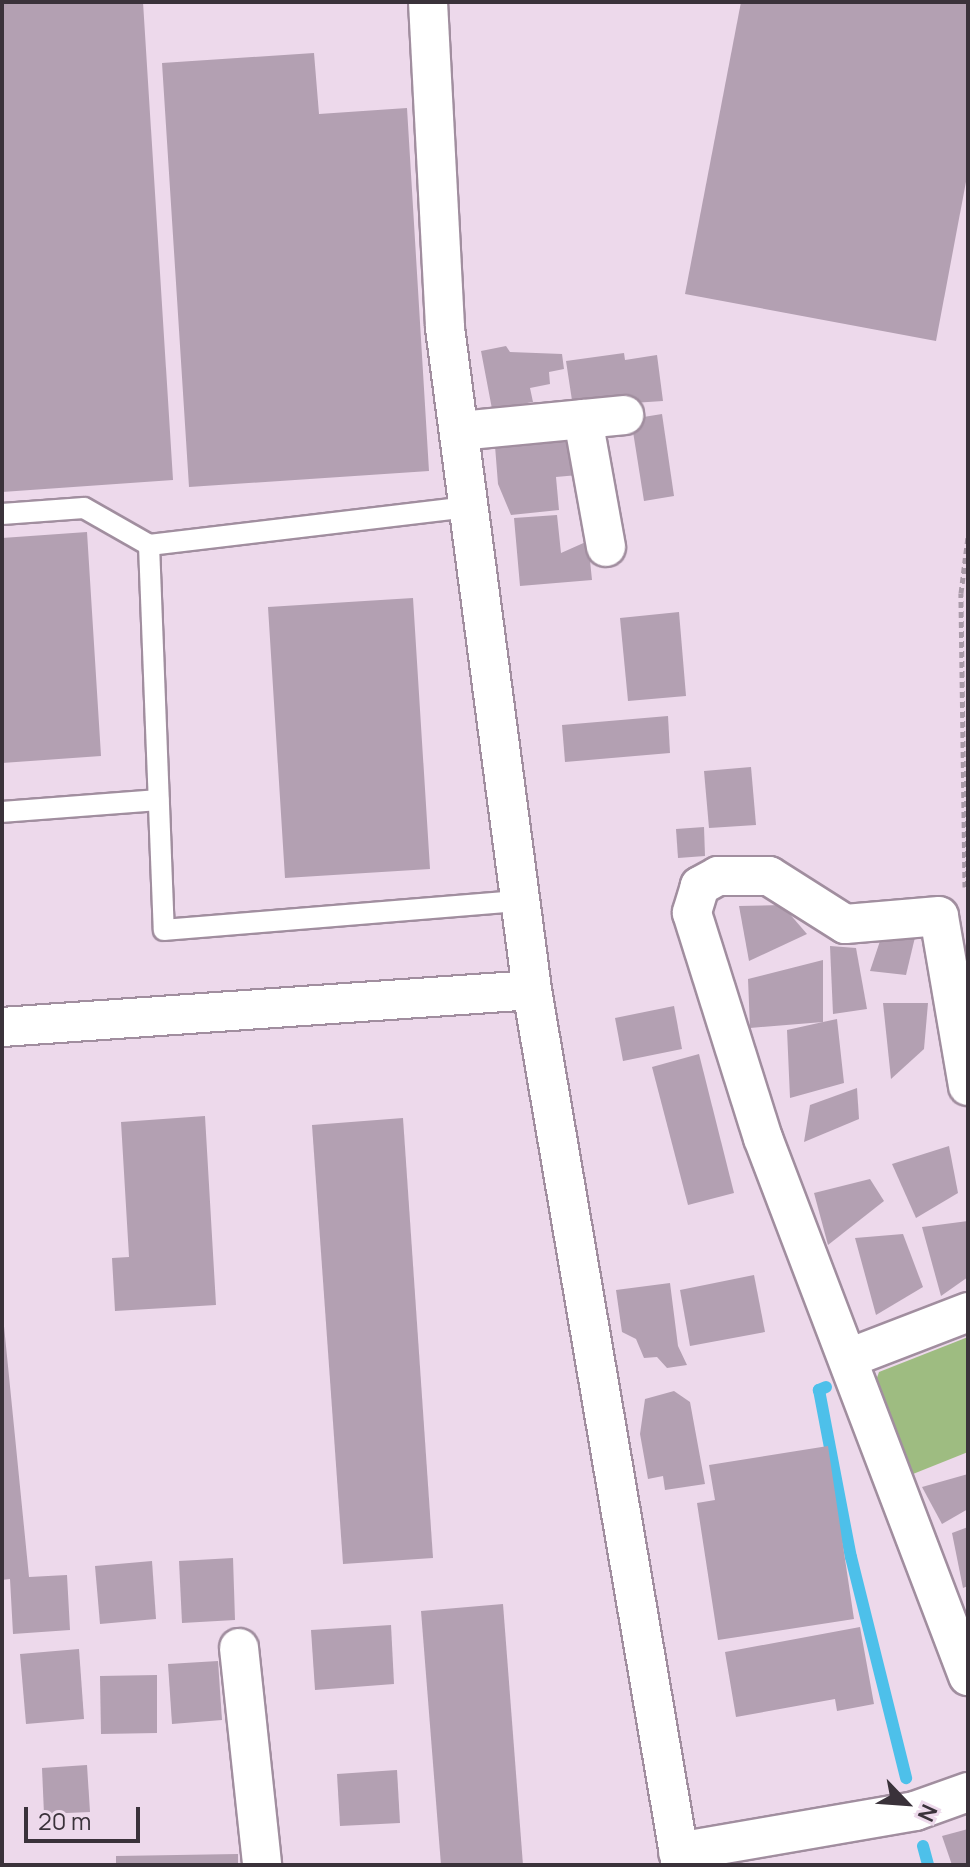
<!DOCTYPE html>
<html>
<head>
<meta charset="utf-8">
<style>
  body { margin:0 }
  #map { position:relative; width:970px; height:1867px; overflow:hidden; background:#edd9eb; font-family:Manrope,sans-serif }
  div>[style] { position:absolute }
  .green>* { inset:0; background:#9ebc81 }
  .stream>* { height:12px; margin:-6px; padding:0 6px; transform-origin:6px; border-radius:6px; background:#4dc0ea }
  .building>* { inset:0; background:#b3a0b2 }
  .path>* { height:5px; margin-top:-2.5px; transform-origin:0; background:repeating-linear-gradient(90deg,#a99aa8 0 6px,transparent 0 10px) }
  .roads { filter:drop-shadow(2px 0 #a18e9f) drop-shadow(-2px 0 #a18e9f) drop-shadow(0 2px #a18e9f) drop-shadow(0 -2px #a18e9f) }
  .service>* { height:20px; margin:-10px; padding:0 10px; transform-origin:10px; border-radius:10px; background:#fff }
  .minor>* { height:38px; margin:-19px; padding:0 19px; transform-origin:19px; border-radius:19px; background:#fff }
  span { translate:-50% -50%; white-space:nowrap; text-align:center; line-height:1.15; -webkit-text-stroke:6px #edd9eb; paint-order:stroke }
  .frame { position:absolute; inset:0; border:4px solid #3a323a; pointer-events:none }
  .north { position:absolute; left:866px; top:1763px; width:80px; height:80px; -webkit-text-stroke:6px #edd9eb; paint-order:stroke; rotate:115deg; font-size:22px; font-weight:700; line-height:32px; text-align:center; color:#3a323a }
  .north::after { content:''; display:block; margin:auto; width:28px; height:36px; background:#3a323a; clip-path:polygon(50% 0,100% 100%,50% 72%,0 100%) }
  .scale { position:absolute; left:24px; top:1807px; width:116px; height:36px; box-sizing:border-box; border:4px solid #3a323a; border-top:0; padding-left:10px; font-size:24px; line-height:28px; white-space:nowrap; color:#3a323a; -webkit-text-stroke:6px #edd9eb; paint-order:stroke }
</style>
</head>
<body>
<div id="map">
  <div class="green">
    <div style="clip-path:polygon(968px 1337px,968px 1452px,908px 1476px,874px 1386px,879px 1372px)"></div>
  </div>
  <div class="stream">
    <div style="left:826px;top:1387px;width:8px;rotate:157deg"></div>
    <div style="left:819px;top:1390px;width:170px;rotate:79.2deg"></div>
    <div style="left:851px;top:1557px;width:228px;rotate:76deg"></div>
    <div style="left:923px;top:1846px;width:20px;rotate:75deg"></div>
  </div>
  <div class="building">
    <div style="clip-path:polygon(2px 2px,143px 2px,173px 480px,2px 492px)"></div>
    <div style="clip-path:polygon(741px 2px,968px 2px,968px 171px,936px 341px,685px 294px)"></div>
    <div style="clip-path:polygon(314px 53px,319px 114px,407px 108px,429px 471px,189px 487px,162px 63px)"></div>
    <div style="clip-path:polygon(506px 346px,510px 352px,562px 354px,564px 369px,549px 372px,550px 384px,530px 388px,533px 402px,492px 409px,481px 351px)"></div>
    <div style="clip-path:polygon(624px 353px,625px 360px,657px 355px,663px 401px,573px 407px,566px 361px)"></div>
    <div style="clip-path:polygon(662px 414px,674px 496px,644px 501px,631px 419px)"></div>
    <div style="clip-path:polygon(575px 438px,578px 475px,556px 477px,559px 510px,511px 515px,498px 484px,495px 446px)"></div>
    <div style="clip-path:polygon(557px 515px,561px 553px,588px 541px,592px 580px,520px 586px,514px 518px)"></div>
    <div style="clip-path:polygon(87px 532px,101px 756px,2px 763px,2px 538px)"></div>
    <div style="clip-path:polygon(413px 598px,430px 869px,285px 878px,268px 607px)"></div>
    <div style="clip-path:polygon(679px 612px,686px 696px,628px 701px,620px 618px)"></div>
    <div style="clip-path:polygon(668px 716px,670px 753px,565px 762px,562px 725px)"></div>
    <div style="clip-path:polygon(751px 767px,756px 825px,709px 828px,704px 771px)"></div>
    <div style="clip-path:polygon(704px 827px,705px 856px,678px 858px,676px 829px)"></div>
    <div style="clip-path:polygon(782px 905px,807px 934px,749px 961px,739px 906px)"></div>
    <div style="clip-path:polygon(883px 932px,916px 933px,906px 975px,870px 971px)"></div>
    <div style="clip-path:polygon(830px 946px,856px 948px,867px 1009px,833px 1014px)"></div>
    <div style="clip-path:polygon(823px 960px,823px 1022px,837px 1019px,844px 1083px,790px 1098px,787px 1030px,823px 1022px,750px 1028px,748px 979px)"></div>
    <div style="clip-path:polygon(883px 1003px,928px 1003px,924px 1049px,891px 1079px)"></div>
    <div style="clip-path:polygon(674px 1006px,682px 1049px,623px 1061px,615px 1018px)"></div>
    <div style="clip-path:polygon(699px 1054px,734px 1193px,688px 1205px,652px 1067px)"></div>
    <div style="clip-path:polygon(857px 1088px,859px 1119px,804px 1142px,810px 1105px)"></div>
    <div style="clip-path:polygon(205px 1116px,216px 1305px,115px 1311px,112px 1258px,129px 1257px,121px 1122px)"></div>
    <div style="clip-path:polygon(403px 1118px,433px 1558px,343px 1564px,312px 1125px)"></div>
    <div style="clip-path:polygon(949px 1146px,958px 1193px,916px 1218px,892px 1164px)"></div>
    <div style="clip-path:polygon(870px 1179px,884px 1201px,828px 1245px,814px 1193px)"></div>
    <div style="clip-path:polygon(968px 1221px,968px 1277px,941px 1296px,922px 1227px)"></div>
    <div style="clip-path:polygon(903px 1234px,923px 1287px,876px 1315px,855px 1238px)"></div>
    <div style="clip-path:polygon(754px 1275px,765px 1332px,690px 1346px,680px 1290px)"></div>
    <div style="clip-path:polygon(670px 1283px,678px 1346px,687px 1365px,667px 1368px,657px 1357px,644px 1358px,636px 1339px,622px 1332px,616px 1290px)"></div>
    <div style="clip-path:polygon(2px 1306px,29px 1577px,67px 1575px,70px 1630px,13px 1634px,10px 1579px,2px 1580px)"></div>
    <div style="clip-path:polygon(674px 1391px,690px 1402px,705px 1484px,665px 1490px,663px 1476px,648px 1479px,640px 1434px,645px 1399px)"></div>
    <div style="clip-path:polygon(828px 1446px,854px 1619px,718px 1640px,697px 1503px,715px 1500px,709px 1465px)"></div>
    <div style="clip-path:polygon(968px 1474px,968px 1509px,942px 1524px,922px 1487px)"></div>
    <div style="clip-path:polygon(968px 1527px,968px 1586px,963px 1588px,952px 1533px)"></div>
    <div style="clip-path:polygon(233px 1558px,235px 1620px,182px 1623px,179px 1561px)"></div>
    <div style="clip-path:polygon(152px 1561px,156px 1619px,100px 1624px,95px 1566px)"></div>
    <div style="clip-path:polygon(503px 1604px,523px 1865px,441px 1865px,421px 1611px)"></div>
    <div style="clip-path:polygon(391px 1625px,394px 1684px,315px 1690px,311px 1630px)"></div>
    <div style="clip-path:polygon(860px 1627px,874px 1704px,837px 1711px,835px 1699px,736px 1717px,725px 1652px)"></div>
    <div style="clip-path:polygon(79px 1649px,84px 1719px,26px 1724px,20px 1654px)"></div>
    <div style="clip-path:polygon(218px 1661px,222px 1720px,172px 1724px,168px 1664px)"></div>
    <div style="clip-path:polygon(157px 1675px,157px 1733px,101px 1734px,100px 1676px)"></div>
    <div style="clip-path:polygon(87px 1765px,90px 1812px,44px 1814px,42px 1768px)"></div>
    <div style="clip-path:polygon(397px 1770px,400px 1823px,340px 1826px,337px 1774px)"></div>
    <div style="clip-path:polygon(968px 1829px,968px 1865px,952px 1865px,942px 1836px)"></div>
    <div style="clip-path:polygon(238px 1854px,238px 1865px,116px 1865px,116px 1856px)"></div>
  </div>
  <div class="path">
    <div style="left:965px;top:887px;width:294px;rotate:-90.8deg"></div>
    <div style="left:961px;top:593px;width:56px;rotate:-82.9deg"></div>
  </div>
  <div class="roads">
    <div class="service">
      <div style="left:468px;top:507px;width:321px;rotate:173.2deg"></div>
      <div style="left:149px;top:545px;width:385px;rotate:87.8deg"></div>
      <div style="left:164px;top:930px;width:357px;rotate:-4.7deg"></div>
      <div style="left:2px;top:514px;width:82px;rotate:-4.2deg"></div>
      <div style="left:84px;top:508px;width:75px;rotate:29.6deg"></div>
      <div style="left:2px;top:812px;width:157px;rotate:-4.4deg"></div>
    </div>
    <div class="minor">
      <div style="left:428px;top:2px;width:326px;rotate:87deg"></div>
      <div style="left:445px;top:328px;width:668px;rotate:82.51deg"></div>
      <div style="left:532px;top:990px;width:888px;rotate:80.34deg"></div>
      <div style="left:583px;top:419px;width:130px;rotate:79.8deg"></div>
      <div style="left:459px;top:431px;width:166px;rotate:-5.5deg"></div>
      <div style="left:2px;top:1027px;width:531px;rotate:-3.99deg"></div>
      <div style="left:968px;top:1086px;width:172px;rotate:-99.7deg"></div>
      <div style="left:939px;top:916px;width:94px;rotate:175.1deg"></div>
      <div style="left:845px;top:924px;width:90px;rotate:-147.7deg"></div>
      <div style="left:769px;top:876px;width:51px;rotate:180deg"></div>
      <div style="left:718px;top:876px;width:21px;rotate:151deg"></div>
      <div style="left:700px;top:886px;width:28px;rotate:107deg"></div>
      <div style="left:692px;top:913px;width:236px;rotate:72.5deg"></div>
      <div style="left:763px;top:1138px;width:576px;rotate:69.14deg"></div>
      <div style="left:849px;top:1358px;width:128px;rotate:-21.1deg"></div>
      <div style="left:239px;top:1648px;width:218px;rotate:83.9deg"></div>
      <div style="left:678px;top:1852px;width:241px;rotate:-9.8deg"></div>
      <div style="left:915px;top:1811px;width:56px;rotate:-19.7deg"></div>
    </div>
  </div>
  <div class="frame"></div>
  <div class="north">N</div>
  <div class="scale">20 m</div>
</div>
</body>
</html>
